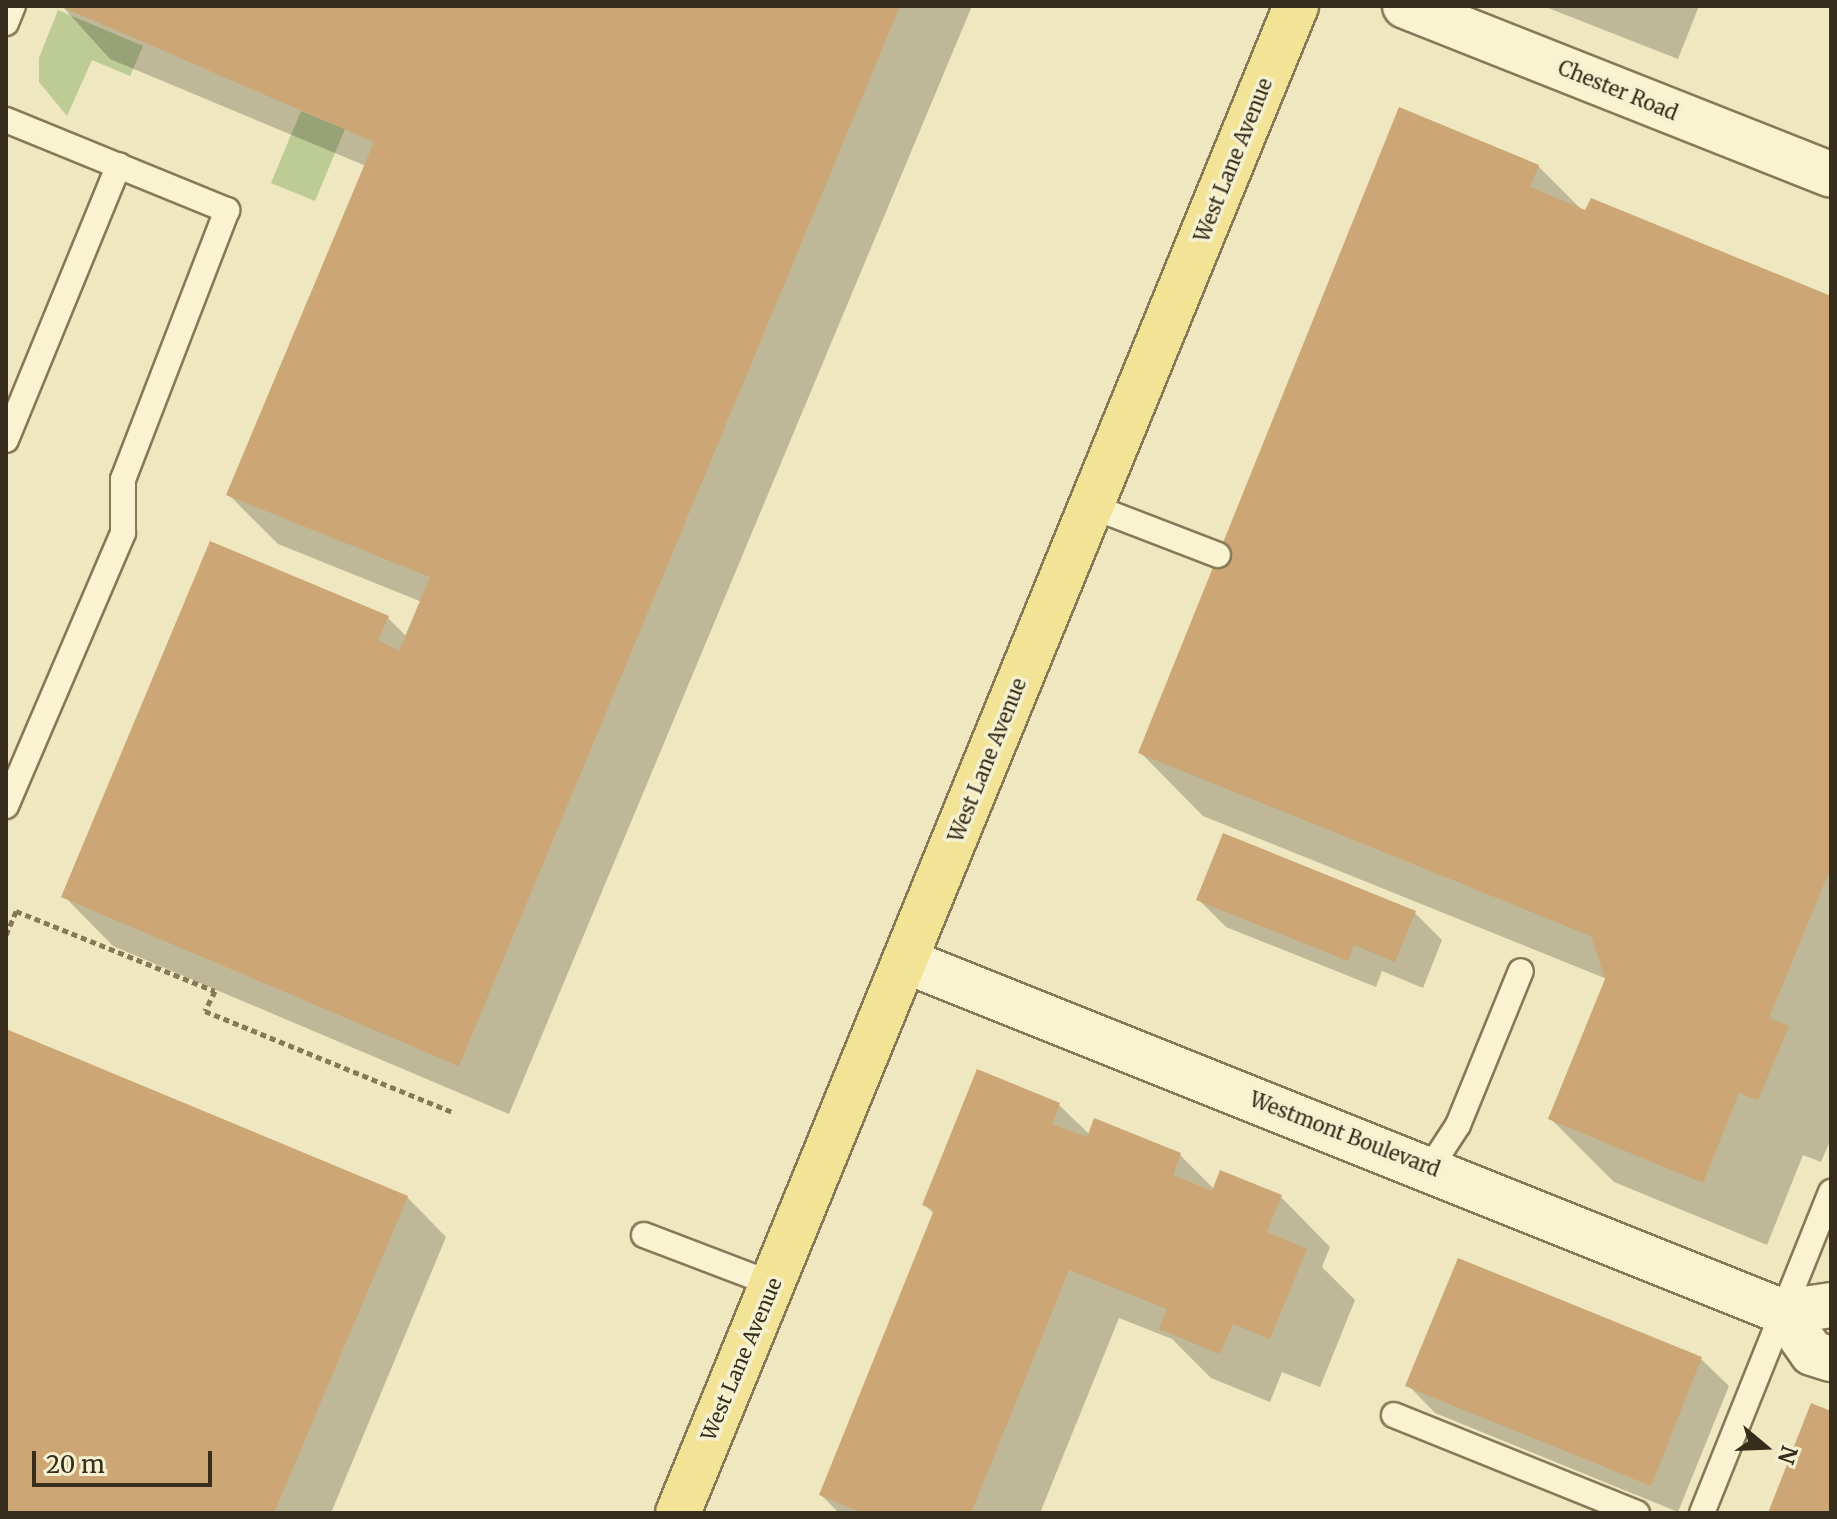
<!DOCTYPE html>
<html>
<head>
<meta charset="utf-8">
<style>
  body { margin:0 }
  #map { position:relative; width:1837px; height:1519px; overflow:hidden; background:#eee7bf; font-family:Merriweather,serif }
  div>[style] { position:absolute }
  .green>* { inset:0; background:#bdcc94 }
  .shadow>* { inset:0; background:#0003 }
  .building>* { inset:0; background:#cca675 }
  .path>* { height:5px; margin-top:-2.5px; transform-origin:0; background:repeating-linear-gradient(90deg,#877858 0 6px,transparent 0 10px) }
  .roads { filter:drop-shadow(2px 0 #877858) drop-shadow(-2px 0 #877858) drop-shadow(0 2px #877858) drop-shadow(0 -2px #877858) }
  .service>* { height:24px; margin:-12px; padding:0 12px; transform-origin:12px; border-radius:12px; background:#f9f3d2 }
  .minor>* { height:44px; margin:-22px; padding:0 22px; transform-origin:22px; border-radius:22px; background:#f9f3d2 }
  .primary>* { height:44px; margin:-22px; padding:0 22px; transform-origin:22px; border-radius:22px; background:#f2e396 }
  span { translate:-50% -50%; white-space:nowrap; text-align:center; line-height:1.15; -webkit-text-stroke:7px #f5f0cf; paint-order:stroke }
  .street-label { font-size:20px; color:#362d1c }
  .frame { position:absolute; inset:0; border:8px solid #362d1c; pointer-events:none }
  .north { position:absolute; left:1725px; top:1407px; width:80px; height:80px; -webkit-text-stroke:6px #f5f0cf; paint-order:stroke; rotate:109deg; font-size:22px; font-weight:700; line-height:32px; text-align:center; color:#362d1c }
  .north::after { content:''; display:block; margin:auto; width:28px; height:36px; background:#362d1c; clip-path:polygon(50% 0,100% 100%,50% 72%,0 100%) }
  .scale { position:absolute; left:32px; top:1451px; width:180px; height:36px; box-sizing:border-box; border:4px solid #362d1c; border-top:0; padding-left:10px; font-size:24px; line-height:28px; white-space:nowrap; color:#362d1c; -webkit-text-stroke:6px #f5f0cf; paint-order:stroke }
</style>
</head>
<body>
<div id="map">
  <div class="green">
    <div style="clip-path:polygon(58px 10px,143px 46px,130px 76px,92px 60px,67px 116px,39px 82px,39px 58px)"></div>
    <div style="clip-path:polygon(301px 111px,345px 129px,315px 201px,271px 183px)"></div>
  </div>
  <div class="shadow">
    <div style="clip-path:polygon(62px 6px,972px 6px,509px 1114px,113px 946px,64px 896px,388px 618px,407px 637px,422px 602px,278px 544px,228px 494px,366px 166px,110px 59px)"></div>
    <div style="clip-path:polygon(1543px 6px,1699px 6px,1678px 59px)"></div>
    <div style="clip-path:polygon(1538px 166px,1582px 210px,1831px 298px,1831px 1139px,1821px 1162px,1803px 1155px,1767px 1245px,1614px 1182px,1550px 1118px,1607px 979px,1203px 816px,1140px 752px)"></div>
    <div style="clip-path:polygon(1198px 899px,1415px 913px,1442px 940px,1423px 988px,1382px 971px,1376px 987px,1226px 927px)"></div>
    <div style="clip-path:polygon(6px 1031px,407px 1197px,446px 1237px,331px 1513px,6px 1513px)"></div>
    <div style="clip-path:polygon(1059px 1105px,1090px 1135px,1180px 1155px,1214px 1189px,1281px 1197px,1330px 1247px,1322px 1267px,1355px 1300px,1320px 1387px,1282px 1372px,1270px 1402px,1211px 1378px,1172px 1339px,1119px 1318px,1040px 1513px,839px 1513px,821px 1495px,934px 1214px,924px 1204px)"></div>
    <div style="clip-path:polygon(1701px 1359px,1729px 1386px,1678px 1512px,1435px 1413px,1408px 1385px)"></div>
  </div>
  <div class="building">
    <div style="clip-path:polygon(60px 6px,900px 6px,459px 1066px,61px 897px,210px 541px,389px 616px,378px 640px,399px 651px,430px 577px,226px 495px,374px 142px)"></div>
    <div style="clip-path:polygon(1399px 107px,1539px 165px,1530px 187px,1585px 210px,1591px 198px,1831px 296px,1831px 867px,1769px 1018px,1789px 1026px,1758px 1100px,1739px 1093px,1703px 1183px,1548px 1119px,1605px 979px,1591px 936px,1138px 753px)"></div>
    <div style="clip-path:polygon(1223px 833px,1416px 911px,1395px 962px,1354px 945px,1348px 961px,1196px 900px)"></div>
    <div style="clip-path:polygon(6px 1029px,408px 1196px,274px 1513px,6px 1513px)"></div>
    <div style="clip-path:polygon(977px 1069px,1060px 1103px,1052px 1124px,1087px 1137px,1094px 1118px,1181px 1153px,1173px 1175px,1212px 1191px,1220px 1170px,1282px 1195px,1267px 1232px,1307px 1249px,1270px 1339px,1233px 1324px,1220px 1354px,1159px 1329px,1167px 1309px,1069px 1270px,971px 1513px,863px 1513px,819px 1495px,934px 1210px,922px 1205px)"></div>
    <div style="clip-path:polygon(1458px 1258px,1702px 1357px,1651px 1486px,1405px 1386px)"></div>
    <div style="clip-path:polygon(1811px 1403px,1831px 1411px,1831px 1513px,1768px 1513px)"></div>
  </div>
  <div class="path">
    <div style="left:6px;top:935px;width:26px;rotate:-67deg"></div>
    <div style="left:16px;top:911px;width:214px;rotate:21.9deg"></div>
    <div style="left:215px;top:991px;width:22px;rotate:117deg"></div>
    <div style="left:205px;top:1011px;width:268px;rotate:22.2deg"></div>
  </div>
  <div class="roads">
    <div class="service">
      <div style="left:6px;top:23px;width:18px;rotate:-68deg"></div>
      <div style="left:6px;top:120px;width:239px;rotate:22.2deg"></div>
      <div style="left:227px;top:210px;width:288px;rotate:111.1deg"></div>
      <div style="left:123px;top:479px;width:54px;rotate:90deg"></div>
      <div style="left:123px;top:533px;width:297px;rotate:113.2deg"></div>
      <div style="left:6px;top:440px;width:297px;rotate:-67.7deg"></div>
      <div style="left:1091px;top:506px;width:136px;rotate:21.1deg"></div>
      <div style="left:1430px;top:1168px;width:51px;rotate:-56.9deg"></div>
      <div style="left:1458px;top:1125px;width:166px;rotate:-67.8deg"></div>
      <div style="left:644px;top:1235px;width:137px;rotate:20.9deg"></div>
      <div style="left:1394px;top:1415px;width:262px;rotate:22deg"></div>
      <div style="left:1702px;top:1513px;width:346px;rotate:-68.1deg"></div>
    </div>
    <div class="minor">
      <div style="left:1405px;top:6px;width:458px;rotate:21.6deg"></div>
      <div style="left:906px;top:961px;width:945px;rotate:21.81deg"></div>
      <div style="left:1783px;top:1312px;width:50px;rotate:54.7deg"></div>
      <div style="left:1812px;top:1353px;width:20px;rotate:18deg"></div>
      <div style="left:1783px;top:1312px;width:49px;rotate:-8.3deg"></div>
    </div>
    <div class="primary">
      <div style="left:678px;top:1513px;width:1629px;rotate:-67.7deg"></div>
    </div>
  </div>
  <div class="street-label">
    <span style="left:1618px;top:90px;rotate:22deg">Chester Road</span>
    <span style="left:1233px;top:160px;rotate:-68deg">West Lane Avenue</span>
    <span style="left:987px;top:760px;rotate:-68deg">West Lane Avenue</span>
    <span style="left:1345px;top:1134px;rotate:21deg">Westmont Boulevard</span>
    <span style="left:741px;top:1359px;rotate:-67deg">West Lane Avenue</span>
  </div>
  <div class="frame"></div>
  <div class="north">N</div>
  <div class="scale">20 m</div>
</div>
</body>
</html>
